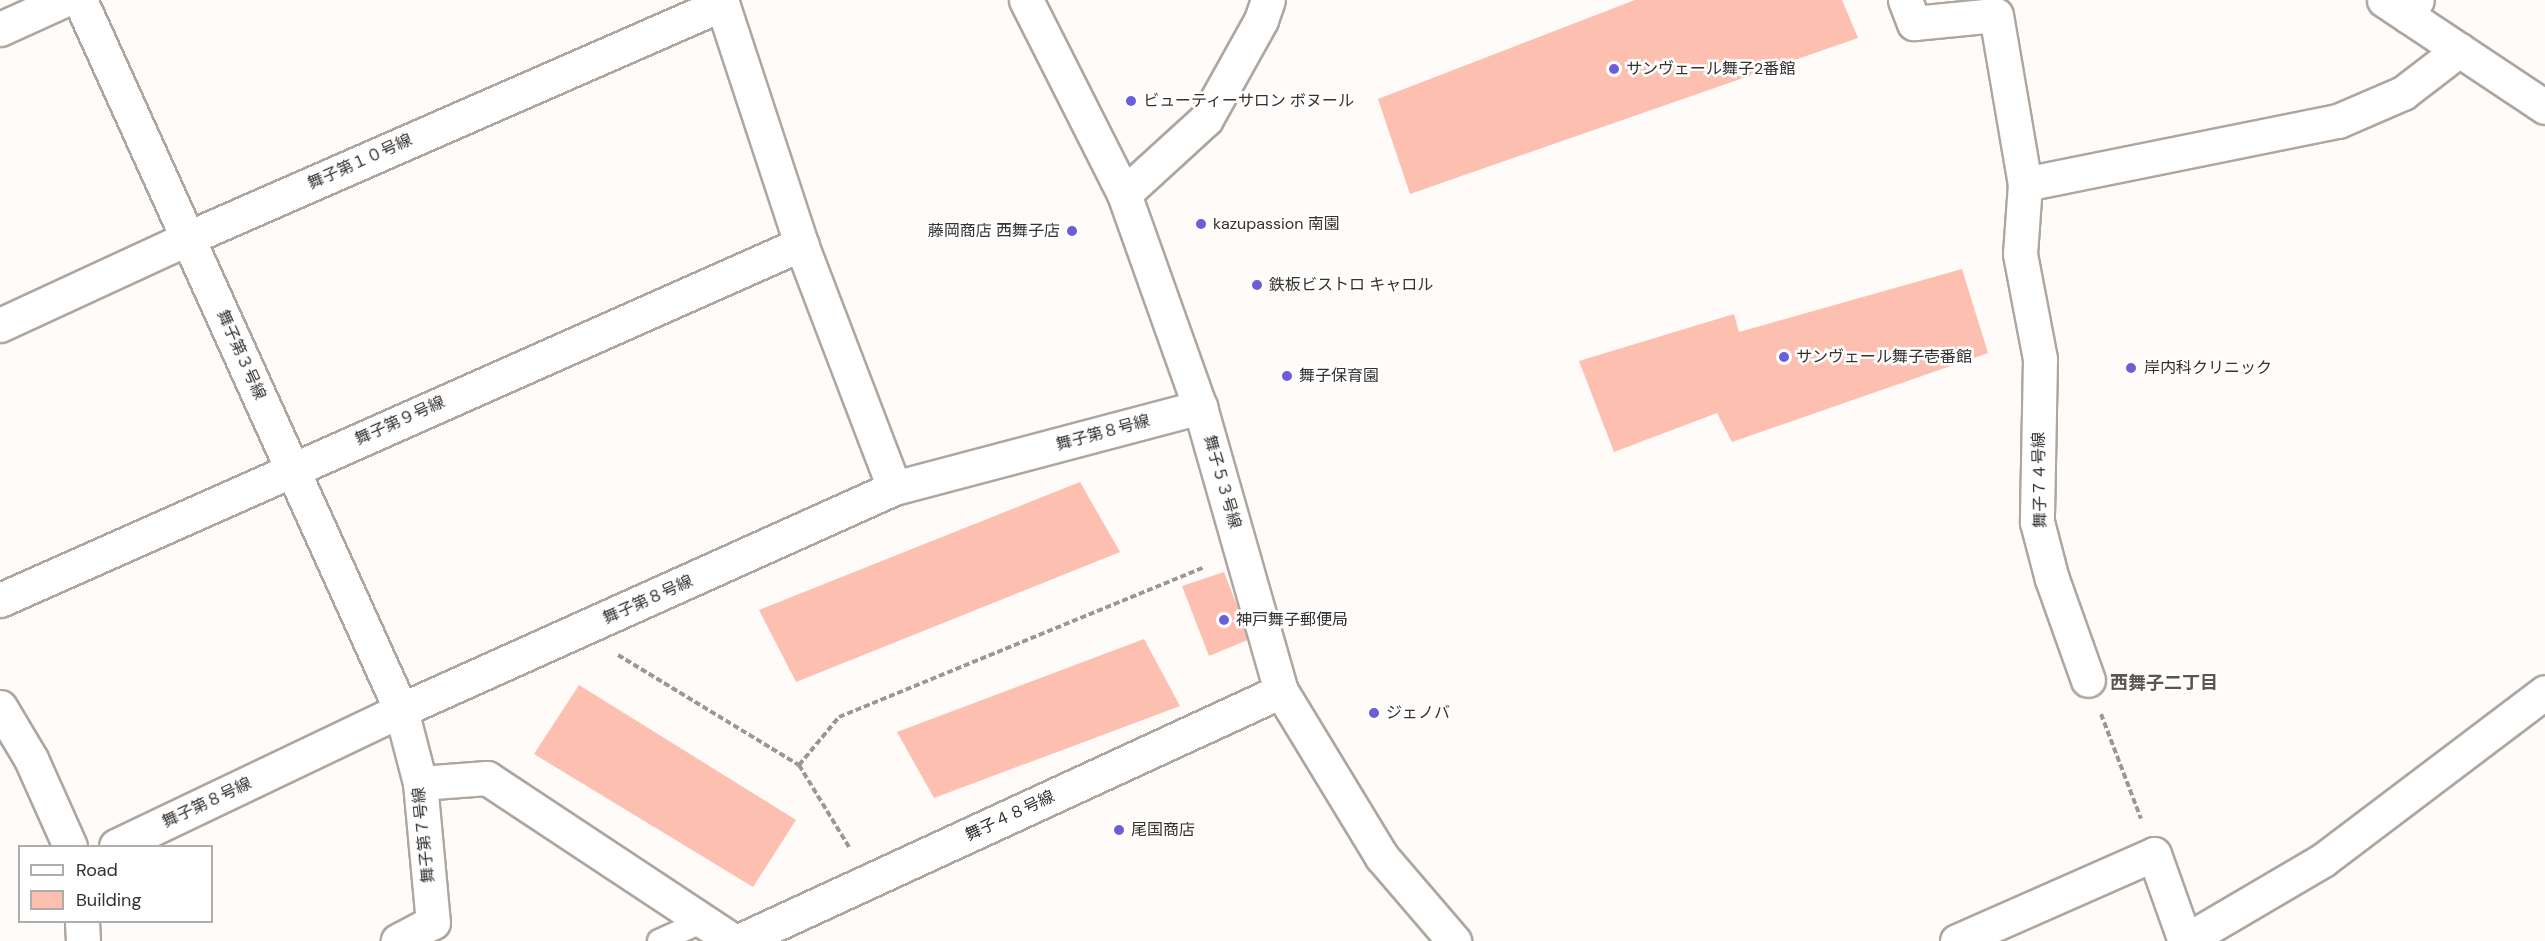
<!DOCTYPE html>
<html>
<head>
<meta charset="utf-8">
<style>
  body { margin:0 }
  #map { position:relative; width:2545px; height:941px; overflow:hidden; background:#fefbf8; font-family:"DM Sans","Noto Sans JP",sans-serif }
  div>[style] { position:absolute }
  .building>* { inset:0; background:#fdbfaf }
  .path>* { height:4px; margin-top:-2px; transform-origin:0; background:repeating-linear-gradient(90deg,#9a9795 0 6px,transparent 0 9px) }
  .roads { filter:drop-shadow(2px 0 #aea69f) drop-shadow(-2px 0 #aea69f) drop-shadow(0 2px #aea69f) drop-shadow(0 -2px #aea69f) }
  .service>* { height:22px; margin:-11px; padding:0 11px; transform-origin:11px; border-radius:11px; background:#fff }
  .minor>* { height:33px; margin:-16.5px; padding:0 16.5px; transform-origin:16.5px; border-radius:16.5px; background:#fff }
  .tertiary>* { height:33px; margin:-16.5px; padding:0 16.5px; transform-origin:16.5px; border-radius:16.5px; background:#fff }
  .dots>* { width:16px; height:16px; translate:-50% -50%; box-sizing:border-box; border:3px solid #fff; border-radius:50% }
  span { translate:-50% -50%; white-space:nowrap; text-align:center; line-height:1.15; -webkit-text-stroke:5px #fff; paint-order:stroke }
  .poi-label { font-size:16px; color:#34312f }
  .left { translate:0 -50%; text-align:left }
  .right { translate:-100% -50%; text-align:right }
  .street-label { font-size:16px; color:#34312f }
  .neighbourhood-label { font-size:18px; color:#5c554f; font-weight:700 }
  .legend { position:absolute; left:18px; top:845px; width:195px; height:78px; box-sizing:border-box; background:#fff; border:2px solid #aeadac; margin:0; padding:8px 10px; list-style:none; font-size:18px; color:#34312f }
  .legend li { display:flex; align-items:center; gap:12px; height:30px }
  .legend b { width:30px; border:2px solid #aeadac }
</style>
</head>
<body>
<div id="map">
  <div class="building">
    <div style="clip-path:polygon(1635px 0,1842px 0,1858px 38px,1410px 194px,1378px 99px)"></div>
    <div style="clip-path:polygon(1962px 269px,1988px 353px,1732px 442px,1717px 413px,1614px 452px,1579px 361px,1734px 314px,1739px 332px)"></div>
    <div style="clip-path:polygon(1080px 482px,1120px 552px,796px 682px,759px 610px)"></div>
    <div style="clip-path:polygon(1224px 572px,1250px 639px,1209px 656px,1182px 586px)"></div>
    <div style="clip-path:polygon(1144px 639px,1180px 706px,934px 798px,897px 732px)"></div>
    <div style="clip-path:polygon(579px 685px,796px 820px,753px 887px,534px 754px)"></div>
  </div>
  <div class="path">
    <div style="left:618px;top:655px;width:212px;rotate:31.3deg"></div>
    <div style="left:799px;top:765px;width:96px;rotate:58.6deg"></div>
    <div style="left:2101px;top:714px;width:112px;rotate:69.1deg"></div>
    <div style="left:799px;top:765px;width:62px;rotate:-50.2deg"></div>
    <div style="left:839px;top:717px;width:396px;rotate:-22.3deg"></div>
  </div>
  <div class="roads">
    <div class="service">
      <div style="left:659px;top:941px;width:48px;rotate:-24.4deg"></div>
    </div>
    <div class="minor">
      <div style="left:80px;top:0;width:779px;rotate:65.67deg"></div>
      <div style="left:401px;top:710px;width:75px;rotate:75.4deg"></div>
      <div style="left:420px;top:783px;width:140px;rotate:84.7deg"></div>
      <div style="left:433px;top:922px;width:40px;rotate:152deg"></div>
      <div style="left:721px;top:0;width:257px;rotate:71.8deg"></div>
      <div style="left:801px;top:244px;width:261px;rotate:69.1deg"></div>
      <div style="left:1026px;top:0;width:217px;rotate:63.2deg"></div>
      <div style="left:1124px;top:194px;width:226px;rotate:70.4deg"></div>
      <div style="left:1200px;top:407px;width:295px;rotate:74.1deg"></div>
      <div style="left:1281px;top:691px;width:194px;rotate:58.7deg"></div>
      <div style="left:1382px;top:857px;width:111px;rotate:49.4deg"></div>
      <div style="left:1905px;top:0;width:25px;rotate:69deg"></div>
      <div style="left:1914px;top:23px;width:82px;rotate:-5.6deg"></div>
      <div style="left:1996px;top:15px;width:171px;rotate:80.3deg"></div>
      <div style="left:2025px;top:184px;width:70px;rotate:94.1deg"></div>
      <div style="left:2020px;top:254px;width:107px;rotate:79.2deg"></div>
      <div style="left:2040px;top:359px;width:163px;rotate:91.1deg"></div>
      <div style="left:2037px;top:522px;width:59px;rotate:75.3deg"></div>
      <div style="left:2052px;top:579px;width:107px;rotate:70.4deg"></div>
      <div style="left:2384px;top:0;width:193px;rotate:33.6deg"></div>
      <div style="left:0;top:29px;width:70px;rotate:-24.4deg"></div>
      <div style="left:2025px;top:184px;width:319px;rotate:-11.4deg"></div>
      <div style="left:2338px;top:121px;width:71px;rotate:-23.3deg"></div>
      <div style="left:2403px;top:93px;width:71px;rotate:-37.5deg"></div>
      <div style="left:1124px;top:194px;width:111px;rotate:-42.4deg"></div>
      <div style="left:1206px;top:119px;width:113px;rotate:-60.9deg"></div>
      <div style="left:1261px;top:20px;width:21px;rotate:-71deg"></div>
      <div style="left:0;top:325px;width:207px;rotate:-24.8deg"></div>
      <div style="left:188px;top:238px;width:583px;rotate:-23.66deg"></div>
      <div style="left:0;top:600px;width:877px;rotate:-23.96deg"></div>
      <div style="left:0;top:707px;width:61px;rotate:59.2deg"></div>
      <div style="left:31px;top:759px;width:95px;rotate:65.9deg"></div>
      <div style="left:420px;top:783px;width:67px;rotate:-4.3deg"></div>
      <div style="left:487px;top:778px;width:295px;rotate:33.5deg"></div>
      <div style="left:116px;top:846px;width:316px;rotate:-25.5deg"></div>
      <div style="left:401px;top:710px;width:541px;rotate:-24.24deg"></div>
      <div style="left:894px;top:488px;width:317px;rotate:-14.8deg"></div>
      <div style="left:82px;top:922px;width:19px;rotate:87deg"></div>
      <div style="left:739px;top:941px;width:597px;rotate:-24.76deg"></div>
      <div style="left:1957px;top:941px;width:215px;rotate:-23.8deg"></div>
      <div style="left:2154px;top:854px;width:92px;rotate:70.4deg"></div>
      <div style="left:2185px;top:941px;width:160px;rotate:-30.4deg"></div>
      <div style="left:2323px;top:860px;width:278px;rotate:-37.1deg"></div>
    </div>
    <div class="tertiary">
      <div style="left:2408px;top:16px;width:18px;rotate:-61deg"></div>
    </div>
  </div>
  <div class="dots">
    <div style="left:1614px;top:69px;background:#6c5ed8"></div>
    <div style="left:1131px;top:101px;background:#6c5ed8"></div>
    <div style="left:1201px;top:224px;background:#6c5ed8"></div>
    <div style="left:1072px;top:231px;background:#6c5ed8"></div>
    <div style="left:1257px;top:285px;background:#6c5ed8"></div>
    <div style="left:1784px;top:357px;background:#6c5ed8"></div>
    <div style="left:2131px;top:368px;background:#6c5ed8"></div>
    <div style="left:1287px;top:376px;background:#6c5ed8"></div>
    <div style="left:1224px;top:620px;background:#6c5ed8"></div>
    <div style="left:1374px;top:713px;background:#6c5ed8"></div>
    <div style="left:1119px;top:830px;background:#6c5ed8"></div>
  </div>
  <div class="poi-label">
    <span class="left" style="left:1626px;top:69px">サンヴェール舞子2番館</span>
    <span class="left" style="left:1143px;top:101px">ビューティーサロン ボヌール</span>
    <span class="left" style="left:1213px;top:224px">kazupassion 南園</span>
    <span class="right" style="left:1060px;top:231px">藤岡商店 西舞子店</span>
    <span class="left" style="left:1269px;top:285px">鉄板ビストロ キャロル</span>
    <span class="left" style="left:1796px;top:357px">サンヴェール舞子壱番館</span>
    <span class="left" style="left:2144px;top:368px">岸内科クリニック</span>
    <span class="left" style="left:1299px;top:376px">舞子保育園</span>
    <span class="left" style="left:1236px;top:620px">神戸舞子郵便局</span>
    <span class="left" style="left:1386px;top:713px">ジェノバ</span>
    <span class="left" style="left:1131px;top:830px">尾国商店</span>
  </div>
  <div class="street-label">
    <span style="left:360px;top:162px;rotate:-24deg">舞子第１０号線</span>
    <span style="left:241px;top:355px;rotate:66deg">舞子第３号線</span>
    <span style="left:400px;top:421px;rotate:-24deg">舞子第９号線</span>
    <span style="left:1103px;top:433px;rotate:-15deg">舞子第８号線</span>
    <span style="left:2040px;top:480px;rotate:-91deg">舞子７４号線</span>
    <span style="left:1222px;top:482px;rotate:74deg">舞子５３号線</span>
    <span style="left:648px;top:600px;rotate:-24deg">舞子第８号線</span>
    <span style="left:207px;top:803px;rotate:-25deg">舞子第８号線</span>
    <span style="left:1010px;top:816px;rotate:-25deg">舞子４８号線</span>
    <span style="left:424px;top:835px;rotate:-96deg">舞子第７号線</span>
  </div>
  <div class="neighbourhood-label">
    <span style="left:2164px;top:683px">西舞子二丁目</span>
  </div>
  <ul class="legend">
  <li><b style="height:8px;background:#fff"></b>Road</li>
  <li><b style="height:16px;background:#fdbfaf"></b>Building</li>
  </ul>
</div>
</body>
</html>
